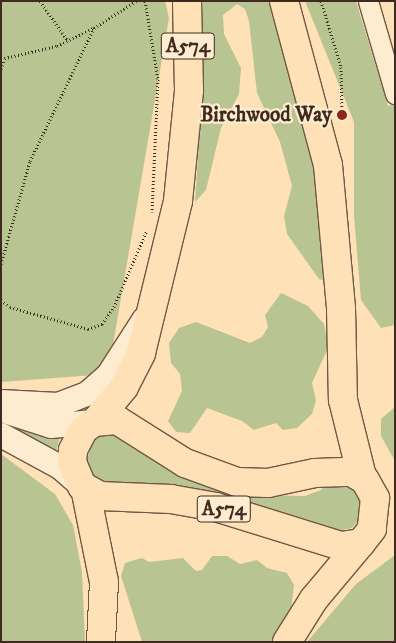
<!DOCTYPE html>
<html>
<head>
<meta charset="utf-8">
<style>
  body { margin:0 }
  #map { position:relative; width:396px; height:643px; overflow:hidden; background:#fee1b7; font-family:"IM FELL DW Pica",serif }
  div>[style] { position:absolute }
  .green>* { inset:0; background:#b9c493 }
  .path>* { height:3px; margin-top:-1.5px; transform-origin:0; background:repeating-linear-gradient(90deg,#3f2a1f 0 1px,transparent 0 3.5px) }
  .roads { filter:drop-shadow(1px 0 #6f5845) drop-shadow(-1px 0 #6f5845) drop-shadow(0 1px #6f5845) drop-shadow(0 -1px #6f5845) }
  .minor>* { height:19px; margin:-9.5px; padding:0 9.5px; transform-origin:9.5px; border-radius:9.5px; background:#feecd0 }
  .tertiary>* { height:24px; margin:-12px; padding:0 12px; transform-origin:12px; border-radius:12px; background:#feecd0 }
  .primary>* { height:28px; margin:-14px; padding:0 14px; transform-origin:14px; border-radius:14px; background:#fee1b7 }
  .dots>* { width:14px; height:14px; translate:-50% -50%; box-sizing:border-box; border:2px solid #feecd0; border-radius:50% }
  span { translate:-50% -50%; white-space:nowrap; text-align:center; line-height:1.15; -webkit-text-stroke:4.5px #feecd0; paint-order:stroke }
  .shield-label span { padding:1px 4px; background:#feecd0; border:1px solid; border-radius:4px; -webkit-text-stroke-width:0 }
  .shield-label { font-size:20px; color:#3f2a1f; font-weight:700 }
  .poi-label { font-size:21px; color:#3f2a1f; font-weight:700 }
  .right { translate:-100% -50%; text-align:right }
  .frame { position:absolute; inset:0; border:2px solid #3f2a1f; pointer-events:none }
</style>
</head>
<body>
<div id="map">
  <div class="green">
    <div style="clip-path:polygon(1px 1px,165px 1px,169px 18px,108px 374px,1px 382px)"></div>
    <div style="clip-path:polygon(201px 1px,268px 1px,308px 129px,329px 282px,319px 279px,287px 234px,284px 216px,292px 186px,280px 142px,257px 93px,249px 21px,245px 9px,237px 4px,223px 15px,224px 34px,241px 68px,239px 94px,221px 128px,206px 190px,195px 202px,203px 84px)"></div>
    <div style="clip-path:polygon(305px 1px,356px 1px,388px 106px,395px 104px,395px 325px,381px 328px,361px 300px,354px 216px,354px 122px)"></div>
    <div style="clip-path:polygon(281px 293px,308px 306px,324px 324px,328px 348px,312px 383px,316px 400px,312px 414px,297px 428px,283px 430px,276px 423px,254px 430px,242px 421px,207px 408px,190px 433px,176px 432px,168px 421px,182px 391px,180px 374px,171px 363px,169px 343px,179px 328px,196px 322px,250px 343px,262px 337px,268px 327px,265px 315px)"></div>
    <div style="clip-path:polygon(395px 407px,395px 461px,381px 436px,381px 419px)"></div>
    <div style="clip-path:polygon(1px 417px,60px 436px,56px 452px,1px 424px)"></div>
    <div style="clip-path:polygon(109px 431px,250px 495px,305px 496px,321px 490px,330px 480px,353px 487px,362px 499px,360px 518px,352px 528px,336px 531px,112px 488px,94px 480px,86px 463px,93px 440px)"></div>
    <div style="clip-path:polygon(1px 454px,55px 494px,73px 525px,82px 572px,85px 642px,1px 642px)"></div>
    <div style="clip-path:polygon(395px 555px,395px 642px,307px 642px,356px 584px)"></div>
    <div style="clip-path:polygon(212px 556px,227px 556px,240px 564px,257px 560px,267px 568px,287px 573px,294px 585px,291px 610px,274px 642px,142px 642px,121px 576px,125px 563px,142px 558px,149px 562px,183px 558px,196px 571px,202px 570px)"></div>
  </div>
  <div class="path">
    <div style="left:40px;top:1px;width:49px;rotate:55deg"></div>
    <div style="left:145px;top:1px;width:79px;rotate:80.5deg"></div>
    <div style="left:158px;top:79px;width:133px;rotate:92.6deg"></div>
    <div style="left:321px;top:1px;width:69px;rotate:73.1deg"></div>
    <div style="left:341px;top:67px;width:48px;rotate:88.8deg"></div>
    <div style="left:1px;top:59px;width:57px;rotate:-13.1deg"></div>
    <div style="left:57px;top:46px;width:40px;rotate:-26.6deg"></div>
    <div style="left:1px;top:69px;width:10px;rotate:-73deg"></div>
    <div style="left:1px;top:264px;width:107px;rotate:-74.3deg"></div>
    <div style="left:30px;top:161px;width:148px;rotate:-64.3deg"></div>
    <div style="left:94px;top:28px;width:50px;rotate:-32.7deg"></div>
    <div style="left:1px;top:300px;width:11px;rotate:38deg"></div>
    <div style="left:10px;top:307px;width:81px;rotate:15.8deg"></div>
    <div style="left:88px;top:329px;width:15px;rotate:-20deg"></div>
    <div style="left:102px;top:324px;width:21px;rotate:-55deg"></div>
    <div style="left:114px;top:307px;width:84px;rotate:-66.8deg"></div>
  </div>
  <div class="roads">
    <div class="minor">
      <div style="left:368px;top:1px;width:97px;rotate:73.8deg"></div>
    </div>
    <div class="tertiary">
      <div style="left:1px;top:402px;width:57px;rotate:3deg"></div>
      <div style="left:58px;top:405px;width:31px;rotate:-21deg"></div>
      <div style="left:87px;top:394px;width:28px;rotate:-41deg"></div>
      <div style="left:108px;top:376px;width:67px;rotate:-57.3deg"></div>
      <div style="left:8px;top:412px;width:45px;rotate:18deg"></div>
      <div style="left:51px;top:426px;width:43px;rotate:-5.3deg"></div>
      <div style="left:1px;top:435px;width:67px;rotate:28.5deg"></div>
      <div style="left:60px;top:467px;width:29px;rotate:41deg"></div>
    </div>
    <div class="primary">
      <div style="left:284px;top:1px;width:170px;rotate:75deg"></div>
      <div style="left:328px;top:165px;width:144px;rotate:84.8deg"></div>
      <div style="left:341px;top:308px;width:92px;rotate:88.8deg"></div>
      <div style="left:343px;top:400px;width:79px;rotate:76.1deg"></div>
      <div style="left:117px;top:420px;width:80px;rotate:32.3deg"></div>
      <div style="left:185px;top:463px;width:55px;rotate:20.1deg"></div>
      <div style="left:237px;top:482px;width:31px;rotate:2deg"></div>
      <div style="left:268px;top:483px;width:48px;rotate:-12deg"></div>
      <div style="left:315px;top:473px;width:36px;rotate:-2deg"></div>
      <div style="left:351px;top:472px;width:16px;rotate:30deg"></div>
      <div style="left:365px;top:480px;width:21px;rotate:61deg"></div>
      <div style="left:375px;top:498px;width:31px;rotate:96deg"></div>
      <div style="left:372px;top:529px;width:18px;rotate:128deg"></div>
      <div style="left:361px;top:543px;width:20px;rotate:171deg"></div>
      <div style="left:341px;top:546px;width:131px;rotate:-162.7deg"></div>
      <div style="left:216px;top:507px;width:46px;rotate:-169.9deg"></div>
      <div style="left:171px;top:499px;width:71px;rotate:-177.6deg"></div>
      <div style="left:100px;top:496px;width:21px;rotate:-151deg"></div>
      <div style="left:82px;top:486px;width:26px;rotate:-113deg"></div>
      <div style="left:72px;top:462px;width:12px;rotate:-85deg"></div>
      <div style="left:73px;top:450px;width:22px;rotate:-63deg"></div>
      <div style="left:83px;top:430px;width:14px;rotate:-36deg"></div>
      <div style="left:94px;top:422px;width:23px;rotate:-5deg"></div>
      <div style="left:96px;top:421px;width:44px;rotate:-50.5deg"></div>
      <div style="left:124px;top:387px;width:38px;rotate:-63deg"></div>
      <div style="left:141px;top:353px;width:156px;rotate:-76.3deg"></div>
      <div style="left:178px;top:201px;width:112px;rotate:-84.3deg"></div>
      <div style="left:189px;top:90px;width:89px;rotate:-91.3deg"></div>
      <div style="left:85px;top:488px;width:96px;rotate:78.6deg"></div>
      <div style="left:104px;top:582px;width:60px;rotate:92.9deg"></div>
      <div style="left:287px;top:642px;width:51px;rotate:-57.9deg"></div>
      <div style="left:314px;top:599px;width:73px;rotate:-50deg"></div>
    </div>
  </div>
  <div class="dots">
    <div style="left:342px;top:115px;background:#8f2418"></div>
  </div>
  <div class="shield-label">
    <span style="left:188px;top:46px">A574</span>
    <span style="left:224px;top:509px">A574</span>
  </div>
  <div class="poi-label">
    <span class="right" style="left:332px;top:115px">Birchwood Way</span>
  </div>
  <div class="frame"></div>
</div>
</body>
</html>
